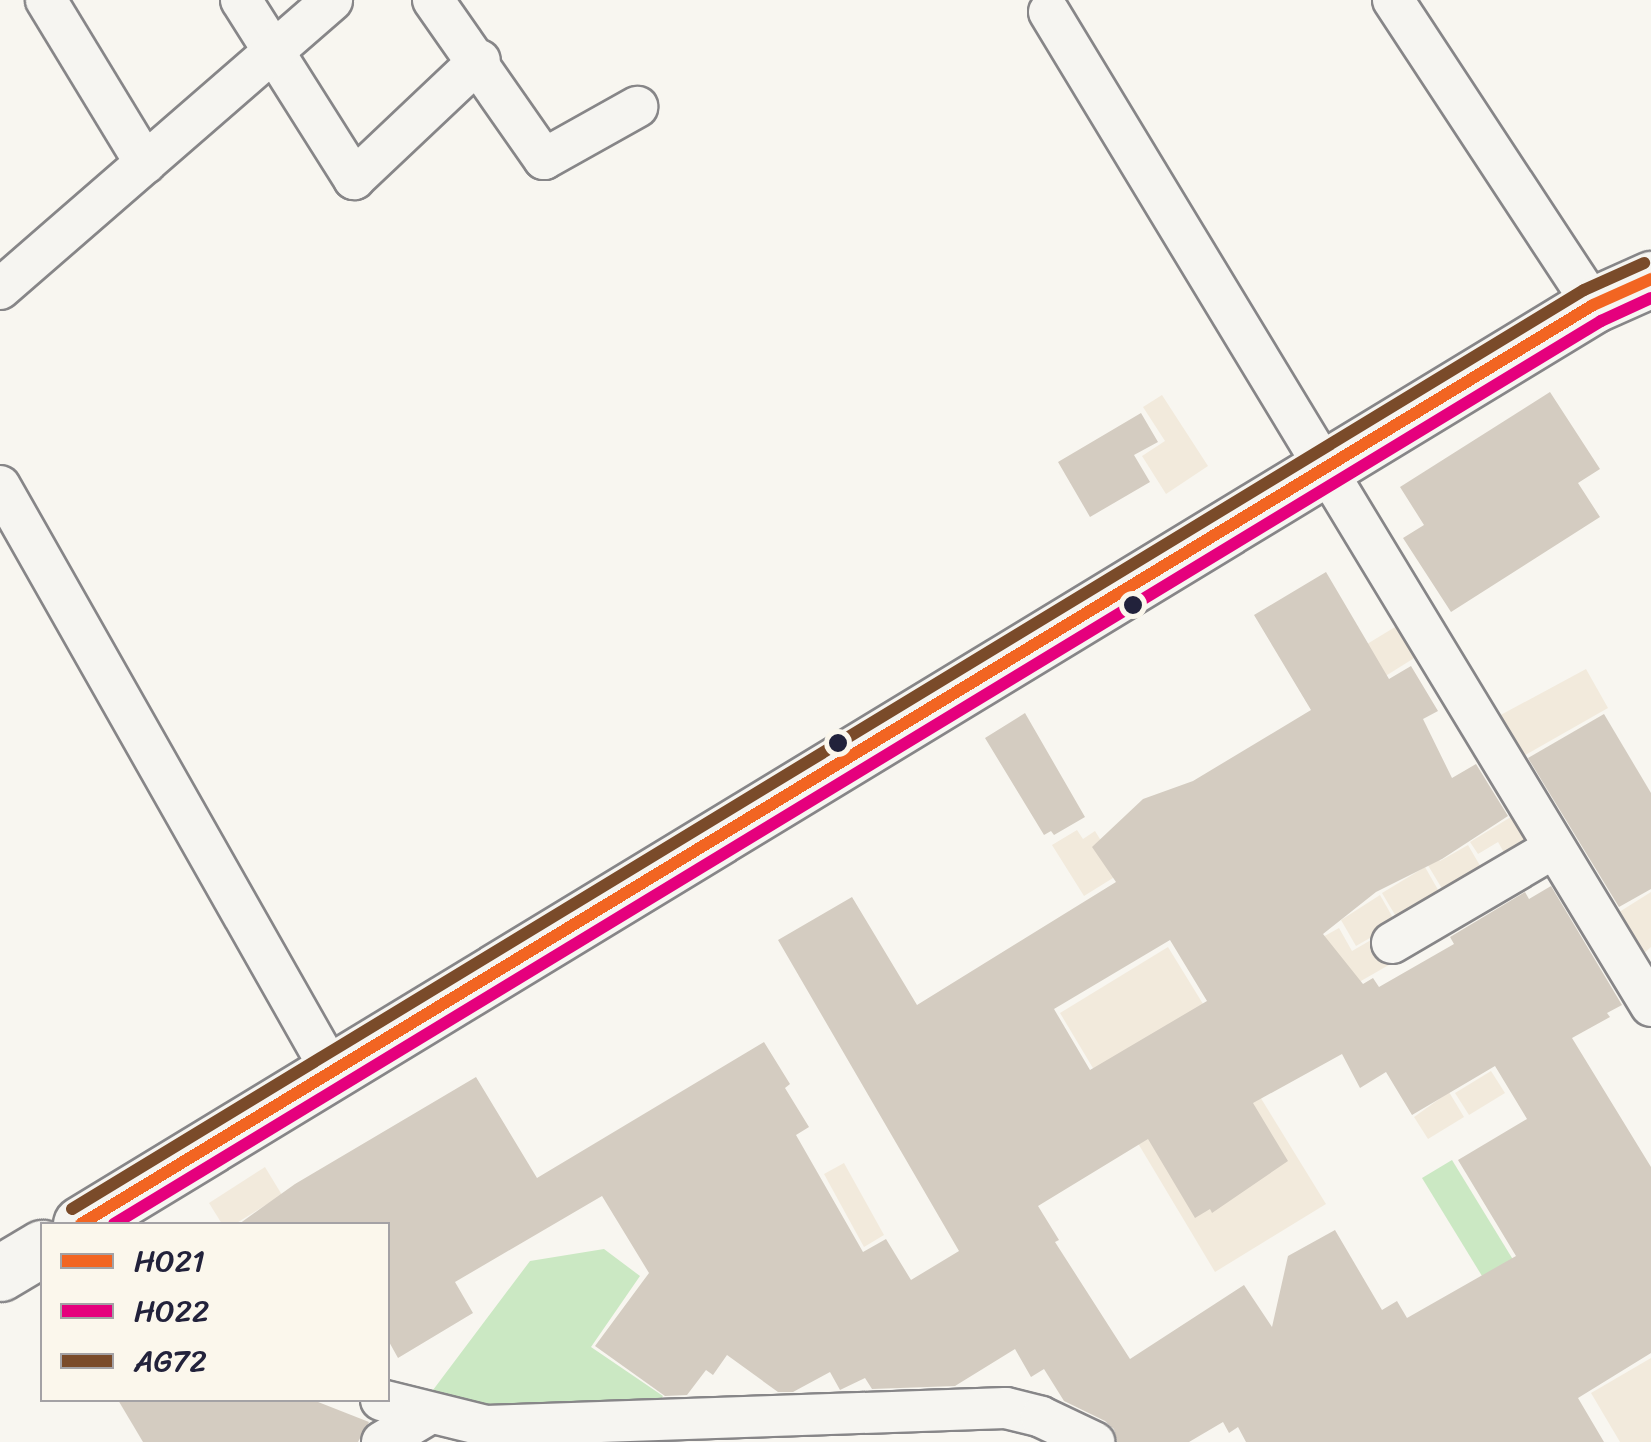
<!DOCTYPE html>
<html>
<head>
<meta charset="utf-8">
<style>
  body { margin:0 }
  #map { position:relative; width:1651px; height:1442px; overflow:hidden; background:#f8f6f0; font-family:Sriracha,sans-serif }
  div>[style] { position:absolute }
  .built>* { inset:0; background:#f2eadc }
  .green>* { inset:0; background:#cbe8c3 }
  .building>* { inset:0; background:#d4ccc1 }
  .roads { filter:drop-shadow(2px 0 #878688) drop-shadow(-2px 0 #878688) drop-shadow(0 2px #878688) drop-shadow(0 -2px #878688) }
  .minor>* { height:40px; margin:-20px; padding:0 20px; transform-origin:20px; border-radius:20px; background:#f6f5f1 }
  .secondary>* { height:55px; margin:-27.5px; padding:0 27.5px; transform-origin:27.5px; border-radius:27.5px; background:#f6f5f1 }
  .bus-1>* { height:12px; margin:-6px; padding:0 6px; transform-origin:6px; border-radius:6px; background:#f26522 }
  .bus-2>* { height:12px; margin:-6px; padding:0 6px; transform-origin:6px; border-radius:6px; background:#e5007d }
  .bus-3>* { height:12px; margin:-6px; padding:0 6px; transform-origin:6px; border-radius:6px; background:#7a4b2a }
  .dots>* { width:28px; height:28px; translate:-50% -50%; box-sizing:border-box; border:5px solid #fbf7ec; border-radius:50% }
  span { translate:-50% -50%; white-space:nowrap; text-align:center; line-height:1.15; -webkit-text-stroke:9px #fbf7ec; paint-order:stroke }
  .legend { position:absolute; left:40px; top:1222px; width:350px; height:180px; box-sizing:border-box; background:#fbf7ec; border:2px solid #a4a2a5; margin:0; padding:12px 18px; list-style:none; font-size:30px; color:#22223b }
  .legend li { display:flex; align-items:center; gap:20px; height:50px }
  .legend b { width:50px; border:2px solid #a4a2a5 }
</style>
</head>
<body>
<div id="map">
  <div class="built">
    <div style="clip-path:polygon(1162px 395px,1208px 466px,1166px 494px,1142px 456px,1165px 441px,1143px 407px)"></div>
    <div style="clip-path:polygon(1400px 624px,1419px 655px,1317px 719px,1298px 686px)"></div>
    <div style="clip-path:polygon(1586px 669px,1608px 708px,1520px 758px,1495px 718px)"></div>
    <div style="clip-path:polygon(1519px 812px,1529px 828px,1523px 846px,1506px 856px,1498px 842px,1478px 854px,1470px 842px)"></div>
    <div style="clip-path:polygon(1077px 830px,1083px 839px,1095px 831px,1121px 873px,1084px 896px,1052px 845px)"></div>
    <div style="clip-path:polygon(1468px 845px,1482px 869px,1444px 892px,1426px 862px,1436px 856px,1440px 861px)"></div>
    <div style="clip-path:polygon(1425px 867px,1441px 895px,1398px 920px,1382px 893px)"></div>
    <div style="clip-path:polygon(1651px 892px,1651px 947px,1642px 955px,1616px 914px)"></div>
    <div style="clip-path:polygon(1380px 895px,1396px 923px,1356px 946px,1341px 920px)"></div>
    <div style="clip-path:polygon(1339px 928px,1352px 951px,1378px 936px,1394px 962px,1354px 985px,1310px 944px)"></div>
    <div style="clip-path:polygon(1168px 947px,1326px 1204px,1215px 1272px,1060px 1013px)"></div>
    <div style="clip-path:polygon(1491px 1071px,1505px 1093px,1469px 1115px,1455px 1093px)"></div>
    <div style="clip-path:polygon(1449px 1092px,1464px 1117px,1428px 1139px,1414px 1117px)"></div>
    <div style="clip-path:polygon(844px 1163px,884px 1235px,864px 1247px,824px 1174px)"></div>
    <div style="clip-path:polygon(265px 1167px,282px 1195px,235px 1224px,222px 1224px,209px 1203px)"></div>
    <div style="clip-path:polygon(1651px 1358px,1651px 1442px,1620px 1442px,1591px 1393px)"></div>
  </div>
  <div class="green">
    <div style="clip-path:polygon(1452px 1160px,1591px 1387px,1561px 1405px,1422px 1178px)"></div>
    <div style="clip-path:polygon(604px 1249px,640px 1276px,591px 1347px,663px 1396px,657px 1407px,516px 1412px,427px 1398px,530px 1261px)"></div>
  </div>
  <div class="building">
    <div style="clip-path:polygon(1550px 392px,1600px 469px,1578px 483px,1600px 517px,1451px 612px,1403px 538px,1424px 525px,1400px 487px)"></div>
    <div style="clip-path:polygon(1141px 413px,1158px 442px,1134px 455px,1150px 482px,1090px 517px,1058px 462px)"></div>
    <div style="clip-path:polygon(evenodd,1326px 572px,1389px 679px,1411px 666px,1438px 711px,1423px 719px,1452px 778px,1476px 764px,1508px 816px,1442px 859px,1376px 892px,1323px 934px,1363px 984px,1373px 978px,1379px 987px,1454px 944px,1450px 937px,1525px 892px,1529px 899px,1551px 886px,1622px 1005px,1607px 1013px,1610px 1017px,1572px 1038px,1651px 1167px,1651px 1353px,1578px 1398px,1604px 1442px,1246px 1442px,1238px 1427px,1229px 1433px,1223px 1422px,1189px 1442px,1117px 1442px,1114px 1429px,1105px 1421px,1064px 1401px,1044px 1369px,1031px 1377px,1015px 1349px,955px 1386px,872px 1389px,865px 1378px,840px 1390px,830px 1372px,793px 1392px,778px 1392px,727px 1355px,713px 1375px,706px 1370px,687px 1395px,665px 1396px,595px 1346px,649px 1273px,602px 1196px,455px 1282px,473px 1313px,398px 1358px,388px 1340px,388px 1224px,239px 1224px,295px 1184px,476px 1077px,537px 1178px,764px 1042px,790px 1084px,785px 1088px,809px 1127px,796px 1135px,863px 1252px,886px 1239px,911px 1280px,959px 1251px,778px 940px,852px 897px,917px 1005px,1116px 882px,1092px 847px,1143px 799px,1193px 781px,1311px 710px,1254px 615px,1326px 572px,1170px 940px,1207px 1001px,1090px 1070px,1054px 1009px,1170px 940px,1326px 572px,1342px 1054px,1360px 1088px,1386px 1072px,1412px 1115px,1495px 1066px,1527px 1119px,1458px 1160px,1516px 1256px,1407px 1318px,1397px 1301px,1382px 1310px,1335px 1230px,1288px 1256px,1272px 1327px,1244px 1285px,1130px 1359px,1055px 1242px,1059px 1240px,1038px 1206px,1148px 1139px,1195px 1218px,1210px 1209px,1212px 1213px,1288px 1161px,1253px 1103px,1342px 1054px)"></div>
    <div style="clip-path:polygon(1025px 713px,1085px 817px,1054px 835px,1051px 831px,1044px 835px,985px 738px)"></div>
    <div style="clip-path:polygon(1604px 714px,1651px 793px,1651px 889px,1619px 907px,1528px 758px)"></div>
    <div style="clip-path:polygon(118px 1400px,313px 1400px,369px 1422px,358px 1442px,143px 1442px)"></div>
  </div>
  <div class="roads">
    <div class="minor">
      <div style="left:46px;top:0;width:191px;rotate:58.7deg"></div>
      <div style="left:241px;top:0;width:212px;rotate:57.7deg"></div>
      <div style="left:354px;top:179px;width:173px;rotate:-43.4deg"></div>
      <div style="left:433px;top:0;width:194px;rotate:55.1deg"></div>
      <div style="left:544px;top:159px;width:107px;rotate:-29.2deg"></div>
      <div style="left:1393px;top:0;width:365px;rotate:56.7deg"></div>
      <div style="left:1049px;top:12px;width:1162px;rotate:58.8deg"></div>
      <div style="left:0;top:289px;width:440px;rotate:-41deg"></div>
      <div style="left:0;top:486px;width:671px;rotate:60.46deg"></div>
      <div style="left:1392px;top:943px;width:188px;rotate:-30.4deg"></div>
      <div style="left:381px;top:1400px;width:108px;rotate:13.9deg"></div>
      <div style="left:486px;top:1426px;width:520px;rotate:-1.98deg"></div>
      <div style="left:1006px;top:1408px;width:36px;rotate:14deg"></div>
      <div style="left:1041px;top:1417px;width:59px;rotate:25.3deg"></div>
      <div style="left:382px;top:1442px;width:55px;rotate:-30.8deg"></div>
    </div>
    <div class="secondary">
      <div style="left:81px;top:1224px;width:1769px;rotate:-31.29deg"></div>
      <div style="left:1593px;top:305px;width:64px;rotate:-24.1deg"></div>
      <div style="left:0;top:1273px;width:49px;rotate:-30.8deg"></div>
    </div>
  </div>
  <div class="bus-1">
    <div style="left:81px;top:1224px;width:1769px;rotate:-31.29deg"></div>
    <div style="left:1593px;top:305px;width:64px;rotate:-24.1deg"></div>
  </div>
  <div class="bus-2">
    <div style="left:114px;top:1224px;width:1740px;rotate:-31.27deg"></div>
    <div style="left:1601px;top:321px;width:55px;rotate:-24.7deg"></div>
  </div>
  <div class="bus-3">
    <div style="left:72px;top:1209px;width:1769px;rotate:-31.29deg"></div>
    <div style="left:1584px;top:290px;width:66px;rotate:-24.2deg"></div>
  </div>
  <div class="dots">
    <div style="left:1133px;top:605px;background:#22223b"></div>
    <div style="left:838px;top:743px;background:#22223b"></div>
  </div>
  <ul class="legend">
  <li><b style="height:12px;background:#f26522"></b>HO21</li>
  <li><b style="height:12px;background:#e5007d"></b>HO22</li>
  <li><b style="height:12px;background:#7a4b2a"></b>AG72</li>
  </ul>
</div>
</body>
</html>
